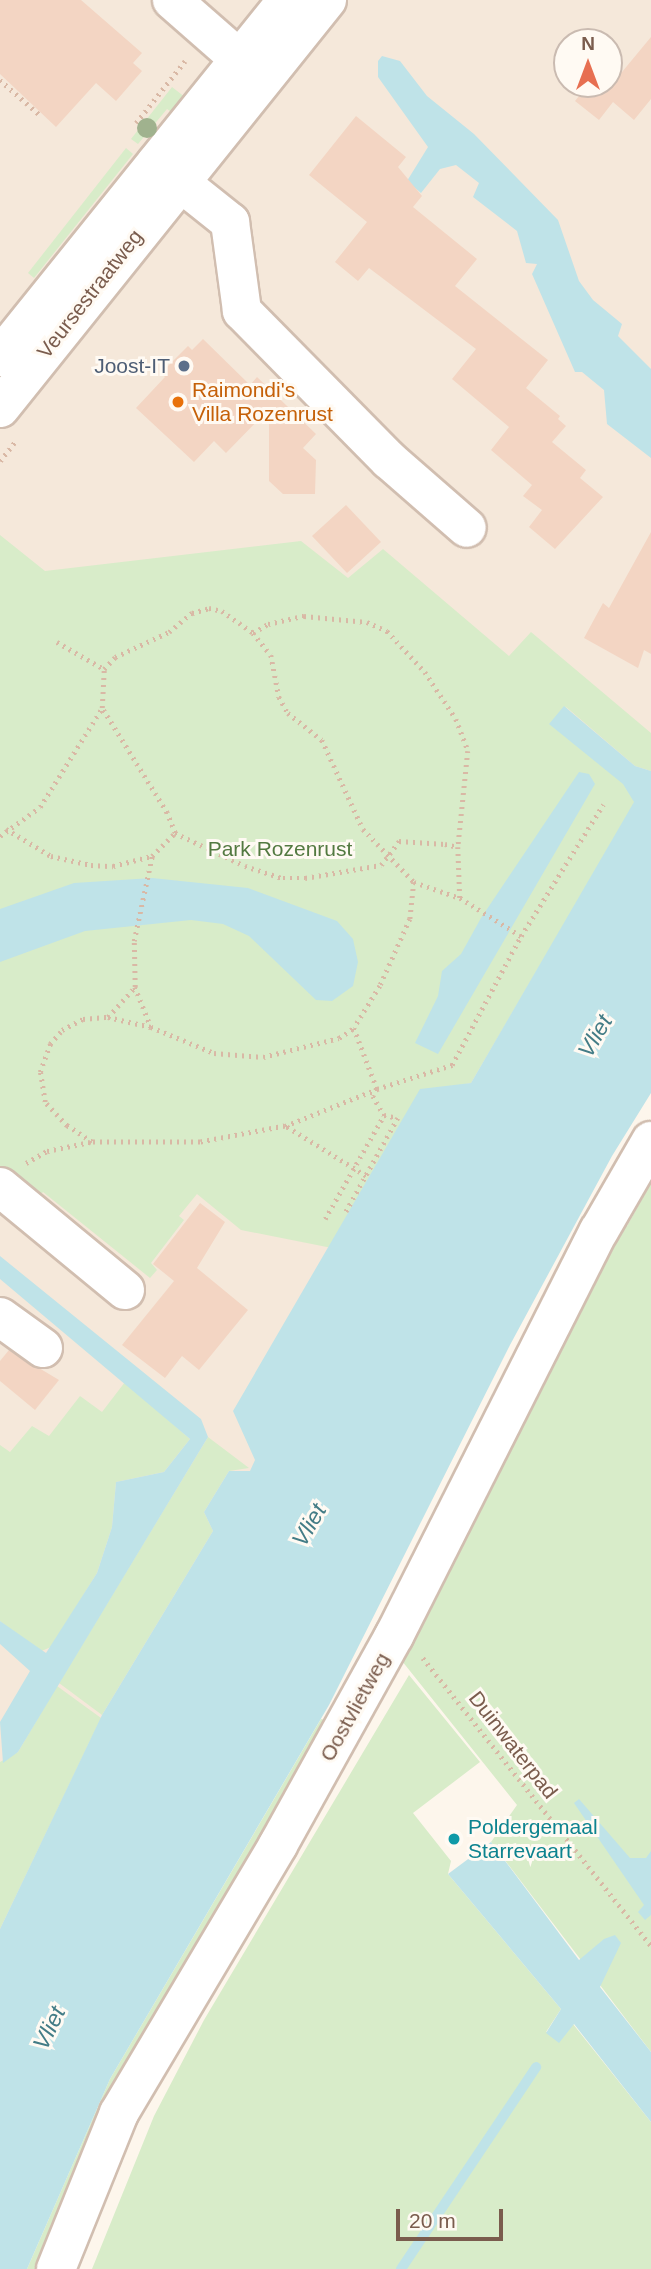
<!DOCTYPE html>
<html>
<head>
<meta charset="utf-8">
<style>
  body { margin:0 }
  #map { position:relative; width:651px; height:2269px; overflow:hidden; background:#fdf6ec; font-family:Arial,sans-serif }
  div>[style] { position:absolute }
  .residential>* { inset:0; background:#f5e8da }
  .green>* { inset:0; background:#d8ecc9 }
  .water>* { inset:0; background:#bfe3e8 }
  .stream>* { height:10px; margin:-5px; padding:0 5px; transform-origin:5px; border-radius:5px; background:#bfe3e8 }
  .building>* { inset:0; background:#f3d5c3 }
  .path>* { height:4.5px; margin-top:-2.25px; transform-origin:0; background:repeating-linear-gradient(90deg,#d9b8a5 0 2px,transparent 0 7px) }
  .roads { filter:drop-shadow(2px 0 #d1beb0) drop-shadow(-2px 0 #d1beb0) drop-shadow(0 2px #d1beb0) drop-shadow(0 -2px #d1beb0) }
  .minor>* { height:38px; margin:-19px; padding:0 19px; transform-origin:19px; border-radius:19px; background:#fff }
  .trees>* { width:20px; height:20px; margin:-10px; border-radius:50%; background:#a0b28e }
  .dots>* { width:19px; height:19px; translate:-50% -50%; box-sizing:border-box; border:4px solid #fffaf3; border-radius:50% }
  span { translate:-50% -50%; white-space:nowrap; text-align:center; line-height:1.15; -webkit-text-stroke:6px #fffaf3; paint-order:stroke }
  .street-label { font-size:21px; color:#7a5c4d }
  .service-label { font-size:21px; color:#4e5e75 }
  .right { translate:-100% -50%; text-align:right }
  .food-label { font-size:21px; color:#c56008 }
  .left { translate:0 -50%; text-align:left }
  .park-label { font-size:21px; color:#537a41 }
  .culture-label { font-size:21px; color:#0d838f }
  .water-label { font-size:23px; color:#437c86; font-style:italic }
  .north { position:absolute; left:553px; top:28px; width:70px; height:70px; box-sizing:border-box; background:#fffaf3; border:2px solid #cabbb1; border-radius:50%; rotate:0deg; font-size:19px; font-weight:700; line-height:28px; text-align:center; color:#7a5c4d }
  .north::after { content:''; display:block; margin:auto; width:24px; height:32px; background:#e76f51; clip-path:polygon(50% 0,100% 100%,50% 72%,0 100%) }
  .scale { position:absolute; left:396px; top:2209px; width:107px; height:32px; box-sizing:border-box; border:4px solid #7a5c4d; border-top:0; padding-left:9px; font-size:21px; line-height:24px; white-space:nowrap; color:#7a5c4d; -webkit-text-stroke:5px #fffaf3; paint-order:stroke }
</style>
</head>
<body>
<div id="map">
  <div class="residential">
    <div style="clip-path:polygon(evenodd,0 0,651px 0,651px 857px,0 2087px,0 0,567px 42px,609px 42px,609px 84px,567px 84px,567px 42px)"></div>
  </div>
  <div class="green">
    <div style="clip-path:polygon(172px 87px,190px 101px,180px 118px,167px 109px,138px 144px,131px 139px)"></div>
    <div style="clip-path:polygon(126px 148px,133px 154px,34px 278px,28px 273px)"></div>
    <div style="clip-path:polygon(0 535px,45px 571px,301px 541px,348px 578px,383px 549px,509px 656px,531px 632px,651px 733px,651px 771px,635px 766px,565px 706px,645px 798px,567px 919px,471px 1083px,460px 1085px,352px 1252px,241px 1230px,197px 1194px,179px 1216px,184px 1220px,151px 1263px,157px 1270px,150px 1278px,43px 1192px,33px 1203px,0 1187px)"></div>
    <div style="clip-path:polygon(651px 1183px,651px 2052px,491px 1842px,517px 1805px,402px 1661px,624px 1223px,627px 1226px)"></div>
    <div style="clip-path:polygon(125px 1382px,190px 1439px,164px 1472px,116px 1482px,112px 1527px,97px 1573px,51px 1647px,39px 1652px,0 1621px,0 1445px,10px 1452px,32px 1426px,49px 1436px,80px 1396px,102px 1412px)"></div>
    <div style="clip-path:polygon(208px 1437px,249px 1468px,229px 1471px,204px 1512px,213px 1531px,102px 1715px,59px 1683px)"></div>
    <div style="clip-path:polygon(409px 1675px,480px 1762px,413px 1813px,451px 1861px,448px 1874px,561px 2009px,546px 2032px,573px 2024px,651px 2122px,651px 2269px,92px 2269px,154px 2116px,204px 2020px)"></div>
    <div style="clip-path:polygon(57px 1686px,101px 1718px,0 1929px,0 1762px,18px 1752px)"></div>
    <div style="clip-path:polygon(321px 1719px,329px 1721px,42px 2269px,27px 2269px,110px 2079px)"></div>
  </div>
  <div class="water">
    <div style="clip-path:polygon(382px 56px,400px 61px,427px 96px,474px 134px,558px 220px,579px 281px,593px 300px,622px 324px,618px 336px,651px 369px,651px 458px,607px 424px,604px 390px,582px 372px,575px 372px,532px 274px,537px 264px,526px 263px,517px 231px,473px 197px,479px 183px,456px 165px,440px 169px,421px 193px,407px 181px,428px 147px,378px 77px,378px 61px)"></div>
    <div style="clip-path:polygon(564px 706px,635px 766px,651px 771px,651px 1093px,612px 1156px,510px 1345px,329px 1705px,110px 2079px,27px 2269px,0 2269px,0 1929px,102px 1715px,213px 1531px,204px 1512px,229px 1471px,250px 1471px,255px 1460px,233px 1411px,420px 1089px,471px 1083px,634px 802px,623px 784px,549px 724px)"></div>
    <div style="clip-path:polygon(579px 772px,589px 774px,595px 784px,438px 1054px,415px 1043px,438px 996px,442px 971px,461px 954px,481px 918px)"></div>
    <div style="clip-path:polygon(152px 878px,248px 888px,337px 921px,353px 939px,358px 962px,353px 986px,332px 1001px,316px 1000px,249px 936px,223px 924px,191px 920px,85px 931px,0 962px,0 909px,74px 883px)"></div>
    <div style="clip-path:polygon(0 1256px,201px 1419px,208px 1437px,18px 1752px,3px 1763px,0 1722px,30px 1671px,0 1644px,0 1621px,46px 1653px,97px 1573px,112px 1527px,116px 1482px,164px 1472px,190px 1439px,0 1279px)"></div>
    <div style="clip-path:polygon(579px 1799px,630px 1858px,646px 1858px,651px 1851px,651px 1915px,645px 1920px,638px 1912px,644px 1905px,574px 1803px)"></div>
    <div style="clip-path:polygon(491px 1842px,579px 1960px,604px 1939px,615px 1935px,621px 1943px,600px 1987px,651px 2052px,651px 2122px,574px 2024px,559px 2043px,546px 2033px,561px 2009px,448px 1874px)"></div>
  </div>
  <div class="stream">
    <div style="left:401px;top:2269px;width:243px;rotate:-56.2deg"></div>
  </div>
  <div class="building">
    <div style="clip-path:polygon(0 0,81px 0,142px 53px,133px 63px,142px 71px,116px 101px,96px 83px,56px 127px,0 74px)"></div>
    <div style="clip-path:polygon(651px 37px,651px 99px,634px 120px,613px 102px,599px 120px,575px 101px,589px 84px,609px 84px,609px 62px,622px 72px)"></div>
    <div style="clip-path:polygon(356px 116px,406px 157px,398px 167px,422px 196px,413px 207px,477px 259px,455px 286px,548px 360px,526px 388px,560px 416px,558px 419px,566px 426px,552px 442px,586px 470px,580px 478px,603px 497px,555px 549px,529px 527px,542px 510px,523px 496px,532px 485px,491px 450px,509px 427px,452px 379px,476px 349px,369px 268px,358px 281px,335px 262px,367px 222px,309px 175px)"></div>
    <div style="clip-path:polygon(203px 339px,250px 385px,257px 377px,316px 434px,303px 448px,316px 460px,315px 494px,283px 494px,269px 481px,269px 409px,226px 453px,214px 441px,194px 462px,136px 408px,165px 377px,161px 373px,188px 346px,192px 350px)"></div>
    <div style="clip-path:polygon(346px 505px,381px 542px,347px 573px,312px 536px)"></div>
    <div style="clip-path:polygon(651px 532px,651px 654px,644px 650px,638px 668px,584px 638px,603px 603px,609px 608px)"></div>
    <div style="clip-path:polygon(200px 1203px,225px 1222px,197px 1268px,248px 1310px,199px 1370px,182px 1356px,165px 1378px,122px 1345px,174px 1281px,153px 1264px)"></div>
    <div style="clip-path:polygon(9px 1350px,59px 1380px,35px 1410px,0 1381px,0 1361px)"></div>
  </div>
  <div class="path">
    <div style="left:0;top:80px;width:55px;rotate:41.3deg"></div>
    <div style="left:136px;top:123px;width:79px;rotate:-51.7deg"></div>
    <div style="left:0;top:461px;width:24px;rotate:-52deg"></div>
    <div style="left:253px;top:633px;width:17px;rotate:-31deg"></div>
    <div style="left:268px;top:624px;width:37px;rotate:-13deg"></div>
    <div style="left:304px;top:616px;width:63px;rotate:5.4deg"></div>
    <div style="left:367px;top:622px;width:22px;rotate:24deg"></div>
    <div style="left:387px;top:631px;width:56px;rotate:47.2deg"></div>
    <div style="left:425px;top:672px;width:56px;rotate:56.6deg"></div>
    <div style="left:456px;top:719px;width:34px;rotate:69deg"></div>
    <div style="left:468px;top:751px;width:97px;rotate:95.9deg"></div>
    <div style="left:57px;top:642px;width:54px;rotate:29.9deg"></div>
    <div style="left:6px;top:829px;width:52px;rotate:31deg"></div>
    <div style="left:51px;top:856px;width:41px;rotate:12.7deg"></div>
    <div style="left:91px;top:865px;width:22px;rotate:3deg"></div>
    <div style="left:113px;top:866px;width:40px;rotate:-14.4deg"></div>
    <div style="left:175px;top:833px;width:22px;rotate:-112deg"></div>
    <div style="left:167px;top:813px;width:123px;rotate:-121.8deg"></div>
    <div style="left:102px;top:708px;width:39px;rotate:-87deg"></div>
    <div style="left:104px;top:669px;width:16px;rotate:-47deg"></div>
    <div style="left:115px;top:657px;width:60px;rotate:-24.8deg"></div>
    <div style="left:169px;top:632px;width:30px;rotate:-40deg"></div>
    <div style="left:192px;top:613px;width:18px;rotate:-16deg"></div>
    <div style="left:209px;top:608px;width:13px;rotate:13deg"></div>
    <div style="left:222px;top:611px;width:38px;rotate:35deg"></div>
    <div style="left:253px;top:633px;width:28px;rotate:51deg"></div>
    <div style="left:271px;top:655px;width:43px;rotate:79.2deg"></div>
    <div style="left:279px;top:697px;width:18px;rotate:61deg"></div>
    <div style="left:288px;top:713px;width:43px;rotate:38.5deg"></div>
    <div style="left:322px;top:740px;width:98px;rotate:65.3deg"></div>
    <div style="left:363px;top:829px;width:74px;rotate:46.1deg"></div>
    <div style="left:414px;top:882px;width:37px;rotate:96deg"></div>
    <div style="left:410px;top:919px;width:73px;rotate:114.1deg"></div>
    <div style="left:380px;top:986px;width:49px;rotate:121.8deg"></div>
    <div style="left:354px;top:1028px;width:65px;rotate:69.3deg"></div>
    <div style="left:377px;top:1089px;width:79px;rotate:-17.7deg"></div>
    <div style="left:452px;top:1065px;width:146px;rotate:-61.9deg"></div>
    <div style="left:521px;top:936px;width:155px;rotate:-58deg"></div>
    <div style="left:0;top:836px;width:49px;rotate:-35.9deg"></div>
    <div style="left:40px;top:807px;width:117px;rotate:-57.9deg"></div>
    <div style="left:414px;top:882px;width:49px;rotate:19.2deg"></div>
    <div style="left:135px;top:987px;width:43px;rotate:68.2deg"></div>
    <div style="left:108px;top:1017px;width:44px;rotate:13.1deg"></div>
    <div style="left:151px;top:1027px;width:68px;rotate:22.4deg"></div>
    <div style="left:214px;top:1053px;width:49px;rotate:4.7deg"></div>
    <div style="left:263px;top:1057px;width:78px;rotate:-14deg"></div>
    <div style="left:339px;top:1038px;width:18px;rotate:-34deg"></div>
    <div style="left:285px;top:1126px;width:99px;rotate:-21.9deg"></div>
    <div style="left:377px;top:1089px;width:8px;rotate:120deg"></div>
    <div style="left:373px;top:1096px;width:22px;rotate:60deg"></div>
    <div style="left:384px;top:1115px;width:14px;rotate:12deg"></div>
    <div style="left:398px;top:1118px;width:107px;rotate:119deg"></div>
    <div style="left:26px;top:1163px;width:24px;rotate:-30deg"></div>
    <div style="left:47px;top:1151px;width:44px;rotate:-11.8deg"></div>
    <div style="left:366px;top:1176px;width:95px;rotate:-148.3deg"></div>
    <div style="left:285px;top:1126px;width:86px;rotate:169.3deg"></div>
    <div style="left:200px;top:1142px;width:108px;rotate:180deg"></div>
    <div style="left:92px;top:1142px;width:30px;rotate:-147deg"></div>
    <div style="left:67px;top:1126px;width:33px;rotate:-133deg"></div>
    <div style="left:45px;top:1102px;width:30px;rotate:-99deg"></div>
    <div style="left:40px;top:1072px;width:30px;rotate:-70deg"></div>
    <div style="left:50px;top:1044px;width:18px;rotate:-49deg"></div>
    <div style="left:62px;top:1030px;width:24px;rotate:-28deg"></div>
    <div style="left:83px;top:1019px;width:25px;rotate:-5deg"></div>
    <div style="left:108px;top:1017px;width:40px;rotate:-48deg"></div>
    <div style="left:135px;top:987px;width:46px;rotate:-91.2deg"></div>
    <div style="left:134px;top:941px;width:87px;rotate:-78deg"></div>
    <div style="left:152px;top:856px;width:33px;rotate:-45deg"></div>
    <div style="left:175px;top:833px;width:77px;rotate:25.2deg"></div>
    <div style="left:245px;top:866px;width:40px;rotate:18deg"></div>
    <div style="left:283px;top:878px;width:22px"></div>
    <div style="left:305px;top:878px;width:77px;rotate:-9.7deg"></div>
    <div style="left:381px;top:865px;width:30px;rotate:-53deg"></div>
    <div style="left:399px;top:841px;width:46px;rotate:3.7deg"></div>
    <div style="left:445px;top:844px;width:13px;rotate:13deg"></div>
    <div style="left:458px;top:847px;width:51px;rotate:87.8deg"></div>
    <div style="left:460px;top:898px;width:72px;rotate:31.9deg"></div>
    <div style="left:325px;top:1219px;width:120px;rotate:-60.4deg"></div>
    <div style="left:423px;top:1658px;width:367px;rotate:51.6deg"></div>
  </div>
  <div class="roads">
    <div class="minor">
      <div style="left:172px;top:0;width:117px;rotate:41.2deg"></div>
      <div style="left:156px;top:163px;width:95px;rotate:38.6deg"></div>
      <div style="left:230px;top:222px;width:90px;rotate:82.3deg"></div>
      <div style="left:242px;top:311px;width:209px;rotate:45.4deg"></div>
      <div style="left:389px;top:460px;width:103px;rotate:41.1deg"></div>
      <div style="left:0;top:357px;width:458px;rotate:-51.2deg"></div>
      <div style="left:0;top:408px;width:523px;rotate:-51.29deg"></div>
      <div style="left:0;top:1187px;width:162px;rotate:39.5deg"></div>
      <div style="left:0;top:1317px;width:53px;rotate:35.8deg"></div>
      <div style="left:56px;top:2269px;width:168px;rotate:-68deg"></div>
      <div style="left:119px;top:2113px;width:312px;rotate:-59.3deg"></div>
      <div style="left:278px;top:1845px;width:239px;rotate:-61deg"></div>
      <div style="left:394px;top:1636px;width:454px;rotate:-63.2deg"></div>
      <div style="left:599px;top:1231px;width:104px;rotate:-60deg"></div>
    </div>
  </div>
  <div class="trees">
    <div style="left:147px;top:128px"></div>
  </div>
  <div class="dots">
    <div style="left:184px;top:366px;background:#5c6f8a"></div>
    <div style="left:178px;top:402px;background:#e8710a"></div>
    <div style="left:454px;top:1839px;background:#0f9aa8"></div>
  </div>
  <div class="street-label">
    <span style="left:90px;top:294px;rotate:-52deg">Veursestraatweg</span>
    <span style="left:355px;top:1707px;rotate:-61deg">Oostvlietweg</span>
    <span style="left:513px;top:1745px;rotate:52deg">Duinwaterpad</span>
  </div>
  <div class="service-label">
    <span class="right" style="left:170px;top:366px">Joost-IT</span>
  </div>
  <div class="food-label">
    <span class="left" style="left:192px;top:402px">Raimondi's<br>Villa Rozenrust</span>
  </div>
  <div class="park-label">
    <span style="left:280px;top:849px">Park Rozenrust</span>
  </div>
  <div class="culture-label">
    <span class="left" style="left:468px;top:1839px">Poldergemaal<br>Starrevaart</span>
  </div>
  <div class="water-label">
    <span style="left:595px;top:1036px;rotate:-60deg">Vliet</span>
    <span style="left:309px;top:1525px;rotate:-60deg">Vliet</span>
    <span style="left:49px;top:2028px;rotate:-64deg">Vliet</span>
  </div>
  <div class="north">N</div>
  <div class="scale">20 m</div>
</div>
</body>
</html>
